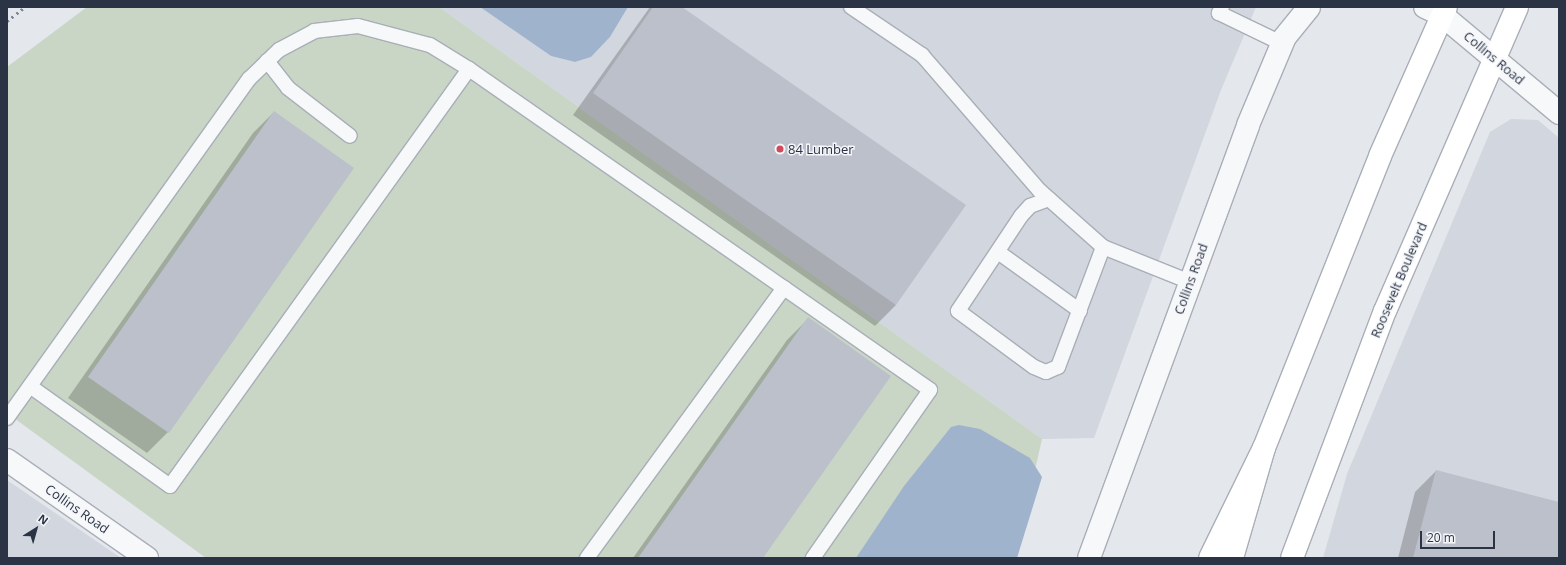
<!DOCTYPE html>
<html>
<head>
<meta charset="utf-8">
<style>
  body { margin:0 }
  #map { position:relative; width:1566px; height:565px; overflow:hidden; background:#e4e7ec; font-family:"Open Sans",sans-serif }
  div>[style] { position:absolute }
  .built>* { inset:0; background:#d2d6de }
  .green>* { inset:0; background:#c9d6c5 }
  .water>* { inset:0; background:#9fb4cc }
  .shadow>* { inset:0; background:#0003 }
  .building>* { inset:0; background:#bbc0ca }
  .roads { filter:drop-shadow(1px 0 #a9aeb7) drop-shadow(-1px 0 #a9aeb7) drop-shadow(0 1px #a9aeb7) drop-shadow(0 -1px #a9aeb7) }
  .service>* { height:14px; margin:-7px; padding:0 7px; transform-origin:7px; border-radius:7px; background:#f7f8fa }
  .tertiary>* { height:22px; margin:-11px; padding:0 11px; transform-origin:11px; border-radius:11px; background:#f7f8fa }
  .trunk>* { height:22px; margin:-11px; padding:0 11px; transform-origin:11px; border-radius:11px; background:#fff }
  .motorway>* { height:22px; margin:-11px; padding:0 11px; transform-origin:11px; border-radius:11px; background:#fff }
  .rail>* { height:3px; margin-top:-1.5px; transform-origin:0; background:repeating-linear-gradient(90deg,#7d8696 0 2px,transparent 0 6px) }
  .dots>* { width:11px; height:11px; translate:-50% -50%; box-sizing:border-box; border:2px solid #f4f6f9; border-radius:50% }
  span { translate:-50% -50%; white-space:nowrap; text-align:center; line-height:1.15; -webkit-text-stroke:3px #f4f6f9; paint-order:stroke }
  .street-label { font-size:13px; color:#2b3445 }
  .poi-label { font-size:13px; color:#2b3445 }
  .left { translate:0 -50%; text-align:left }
  .frame { position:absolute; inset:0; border:8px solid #2b3445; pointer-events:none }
  .north { position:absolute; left:16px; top:509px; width:40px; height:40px; -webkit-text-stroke:3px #f4f6f9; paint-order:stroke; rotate:37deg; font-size:11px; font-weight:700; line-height:16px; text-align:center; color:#2b3445 }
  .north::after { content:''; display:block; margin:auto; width:14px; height:18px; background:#2b3445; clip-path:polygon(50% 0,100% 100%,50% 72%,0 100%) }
  .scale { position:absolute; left:1420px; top:531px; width:75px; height:18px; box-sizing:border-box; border:2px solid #2b3445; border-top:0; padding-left:5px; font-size:12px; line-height:14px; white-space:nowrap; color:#2b3445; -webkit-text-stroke:3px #f4f6f9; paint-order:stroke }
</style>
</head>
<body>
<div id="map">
  <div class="built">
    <div style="clip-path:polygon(439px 7px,480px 7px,551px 56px,575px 62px,591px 57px,610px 37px,628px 7px,1256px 7px,1221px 90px,1094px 438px,1042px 439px)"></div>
    <div style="clip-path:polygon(1511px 119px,1538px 120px,1559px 138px,1559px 558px,1323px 558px,1347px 474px,1490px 132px)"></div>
    <div style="clip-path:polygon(7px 480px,121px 558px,7px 558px)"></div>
  </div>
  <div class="green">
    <div style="clip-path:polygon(87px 7px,439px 7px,1042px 439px,1015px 558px,206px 558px,7px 413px,7px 67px)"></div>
  </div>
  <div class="water">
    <div style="clip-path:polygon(480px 7px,628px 7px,610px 37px,591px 57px,575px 62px,551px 56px)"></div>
    <div style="clip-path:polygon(959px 425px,980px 429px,1030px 458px,1042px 477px,1017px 558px,856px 558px,904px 486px,951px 427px)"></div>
  </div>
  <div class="shadow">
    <div style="clip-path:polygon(650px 7px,680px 7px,896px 305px,875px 326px,573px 115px)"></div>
    <div style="clip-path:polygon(274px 112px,168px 432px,147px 453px,68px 398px,253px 133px)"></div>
    <div style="clip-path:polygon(808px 319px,762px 558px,633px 558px,787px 340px)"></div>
    <div style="clip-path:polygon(1436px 471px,1559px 503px,1559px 558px,1398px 558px,1415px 492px)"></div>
  </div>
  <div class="building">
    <div style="clip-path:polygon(653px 7px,682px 7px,966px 205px,896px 305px,593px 93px)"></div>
    <div style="clip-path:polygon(274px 111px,354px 168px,169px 433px,88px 377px)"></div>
    <div style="clip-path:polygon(808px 317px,891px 376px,763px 558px,638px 558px)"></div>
    <div style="clip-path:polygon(1436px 470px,1559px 502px,1559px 558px,1413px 558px)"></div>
  </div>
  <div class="roads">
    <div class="service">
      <div style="left:851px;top:7px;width:86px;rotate:34.1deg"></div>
      <div style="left:922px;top:55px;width:180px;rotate:49.1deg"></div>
      <div style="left:1040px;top:191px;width:84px;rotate:41.6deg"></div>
      <div style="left:1103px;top:247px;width:94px;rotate:21.9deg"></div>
      <div style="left:1222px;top:7px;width:7px;rotate:117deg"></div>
      <div style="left:1219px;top:13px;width:71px;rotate:25.8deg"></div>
      <div style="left:267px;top:61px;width:34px;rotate:52deg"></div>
      <div style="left:288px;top:88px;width:78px;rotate:37.7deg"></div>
      <div style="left:469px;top:69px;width:384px;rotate:34.8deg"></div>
      <div style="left:1049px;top:199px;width:20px;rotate:160deg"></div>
      <div style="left:1030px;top:206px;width:13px;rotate:132deg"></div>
      <div style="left:1021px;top:216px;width:114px;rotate:123.6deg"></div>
      <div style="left:958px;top:311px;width:94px;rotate:36.4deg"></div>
      <div style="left:1034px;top:367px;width:13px;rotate:23deg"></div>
      <div style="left:1046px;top:372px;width:13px;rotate:-23deg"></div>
      <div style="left:1058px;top:367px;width:128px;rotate:-69.4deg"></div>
      <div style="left:998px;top:252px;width:101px;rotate:35.7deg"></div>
      <div style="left:7px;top:418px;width:417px;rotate:-54.5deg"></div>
      <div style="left:249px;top:79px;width:42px;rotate:-44deg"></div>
      <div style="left:279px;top:50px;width:40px;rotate:-28deg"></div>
      <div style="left:314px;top:31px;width:44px;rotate:-6.5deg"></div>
      <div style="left:358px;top:26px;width:74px;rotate:14.8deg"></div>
      <div style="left:430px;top:45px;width:46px;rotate:31.6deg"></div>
      <div style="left:469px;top:69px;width:513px;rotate:125.64deg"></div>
      <div style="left:170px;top:486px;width:172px;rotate:-144.5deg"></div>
      <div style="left:587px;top:558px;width:334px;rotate:-53.9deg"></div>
      <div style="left:784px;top:288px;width:178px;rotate:34.9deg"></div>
      <div style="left:930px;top:390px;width:205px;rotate:124.9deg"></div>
    </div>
    <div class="tertiary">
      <div style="left:1425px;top:7px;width:19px;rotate:25deg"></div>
      <div style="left:1442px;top:15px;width:153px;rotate:39.9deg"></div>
      <div style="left:7px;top:460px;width:171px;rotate:35deg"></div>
      <div style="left:1089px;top:558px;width:461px;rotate:-69.8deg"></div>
      <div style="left:1248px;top:125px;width:95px;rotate:-67.2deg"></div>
      <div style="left:1285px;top:37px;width:38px;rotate:-51deg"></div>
    </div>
    <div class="trunk">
      <div style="left:1232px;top:558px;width:115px;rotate:-73.8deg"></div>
      <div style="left:1264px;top:448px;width:314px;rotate:-68.3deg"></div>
      <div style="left:1380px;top:156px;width:163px;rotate:-66.1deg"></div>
      <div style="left:1292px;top:558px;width:264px;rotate:-69.4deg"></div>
      <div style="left:1385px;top:311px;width:331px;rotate:-66.5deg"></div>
    </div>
    <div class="motorway">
      <div style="left:1210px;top:558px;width:123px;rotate:-63.9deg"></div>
    </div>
  </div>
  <div class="rail">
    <div style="left:7px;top:21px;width:23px;rotate:-38deg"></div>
  </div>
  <div class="dots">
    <div style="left:780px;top:149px;background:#d1495b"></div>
  </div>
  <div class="street-label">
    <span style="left:1494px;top:58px;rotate:40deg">Collins Road</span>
    <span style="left:1191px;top:279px;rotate:-70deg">Collins Road</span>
    <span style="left:1399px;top:280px;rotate:-67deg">Roosevelt Boulevard</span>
    <span style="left:77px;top:509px;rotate:35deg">Collins Road</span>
  </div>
  <div class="poi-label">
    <span class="left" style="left:788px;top:149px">84 Lumber</span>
  </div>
  <div class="frame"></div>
  <div class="north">N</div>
  <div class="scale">20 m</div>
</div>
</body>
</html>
